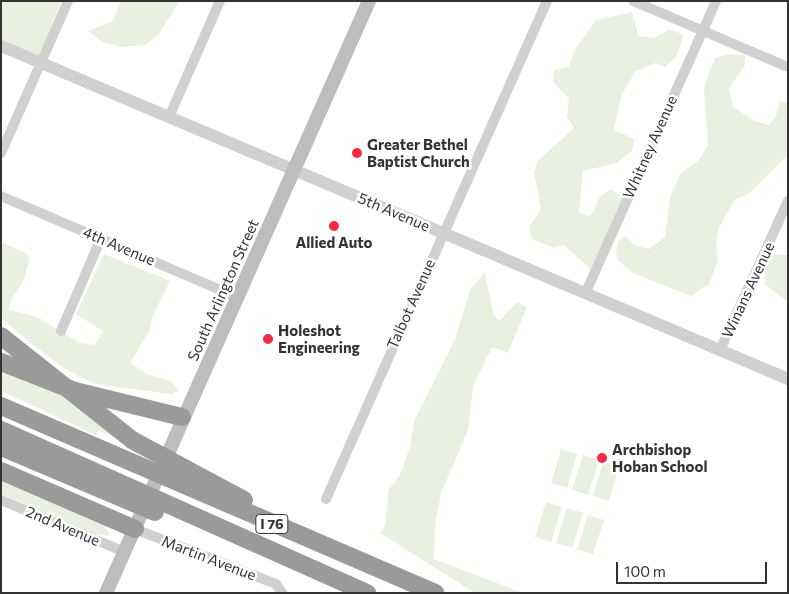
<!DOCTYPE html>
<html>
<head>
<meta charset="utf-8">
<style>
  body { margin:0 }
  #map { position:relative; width:789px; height:594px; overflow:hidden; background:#fff; font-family:Commissioner,sans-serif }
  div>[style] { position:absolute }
  .green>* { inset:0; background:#eaf0e0 }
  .minor>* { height:10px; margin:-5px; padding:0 5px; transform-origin:5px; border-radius:5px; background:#d0d0d0 }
  .tertiary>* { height:12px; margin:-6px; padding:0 6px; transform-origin:6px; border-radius:6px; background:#d0d0d0 }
  .secondary>* { height:14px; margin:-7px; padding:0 7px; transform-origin:7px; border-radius:7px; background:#bdbdbd }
  .motorway>* { height:18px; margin:-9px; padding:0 9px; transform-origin:9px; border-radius:9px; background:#9a9a9a }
  .dots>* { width:14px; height:14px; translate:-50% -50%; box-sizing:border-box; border:2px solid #fff; border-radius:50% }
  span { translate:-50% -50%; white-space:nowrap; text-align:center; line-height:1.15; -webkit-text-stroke:5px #fff; paint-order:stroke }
  .shield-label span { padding:1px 4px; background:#fff; border:1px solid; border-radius:4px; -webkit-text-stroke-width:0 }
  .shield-label { font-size:14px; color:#333; font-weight:700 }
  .poi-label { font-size:15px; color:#333; font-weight:700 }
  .left { translate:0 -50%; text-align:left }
  .street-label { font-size:15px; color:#333 }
  .frame { position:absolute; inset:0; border:2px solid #333; pointer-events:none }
  .scale { position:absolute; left:616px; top:562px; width:151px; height:22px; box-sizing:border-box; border:2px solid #333; border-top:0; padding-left:6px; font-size:15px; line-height:18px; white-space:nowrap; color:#333; -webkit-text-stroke:4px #fff; paint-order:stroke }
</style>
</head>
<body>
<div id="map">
  <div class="green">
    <div style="clip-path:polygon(1px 1px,61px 1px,39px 56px,1px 40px)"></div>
    <div style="clip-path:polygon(121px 1px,180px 1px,158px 35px,145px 45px,122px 47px,102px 42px,88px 31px,113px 21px)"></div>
    <div style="clip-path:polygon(632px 12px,639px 36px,654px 38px,669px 29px,684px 35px,676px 57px,665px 67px,655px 63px,635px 72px,622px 94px,614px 130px,634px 139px,632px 151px,617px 163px,583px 171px,579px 212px,590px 217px,601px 195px,611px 190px,622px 196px,620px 210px,590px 269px,564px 245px,554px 248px,532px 239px,529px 227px,541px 209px,534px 173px,538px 161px,574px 128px,567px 117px,569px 99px,553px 82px,554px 70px,569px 67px,574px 51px,596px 20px)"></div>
    <div style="clip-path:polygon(729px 54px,745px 55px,745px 65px,729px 88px,733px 107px,755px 121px,769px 125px,776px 116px,780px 101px,788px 103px,788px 155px,749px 194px,735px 199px,719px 228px,716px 244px,718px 261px,709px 284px,691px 296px,633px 273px,618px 260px,616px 252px,618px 241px,625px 236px,635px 245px,648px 249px,665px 237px,670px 198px,676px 183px,681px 173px,699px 160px,708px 145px,704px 89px,709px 72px,715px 58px)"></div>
    <div style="clip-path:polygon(1px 242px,26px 253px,30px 259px,23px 282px,12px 298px,9px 310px,35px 316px,80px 343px,95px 345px,103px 331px,76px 314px,104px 254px,170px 281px,152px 317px,150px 330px,130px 363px,147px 374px,171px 381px,179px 391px,172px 394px,95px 384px,63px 368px,16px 331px,1px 318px)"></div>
    <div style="clip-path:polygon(772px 255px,788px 255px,788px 302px,765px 285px,765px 270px)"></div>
    <div style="clip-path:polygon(485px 272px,493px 313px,499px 321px,517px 302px,527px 307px,508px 353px,492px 347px,473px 386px,468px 430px,441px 493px,435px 525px,434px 559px,523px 593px,475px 593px,380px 533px,385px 525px,389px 489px,400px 475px,410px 447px,414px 421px,455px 339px,470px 290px)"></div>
    <div style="clip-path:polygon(1px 370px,59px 394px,123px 442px,99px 431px,96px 435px,1px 391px)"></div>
    <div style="clip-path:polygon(561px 449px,577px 454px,567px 488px,551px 483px)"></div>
    <div style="clip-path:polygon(583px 455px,599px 460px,588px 495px,572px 490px)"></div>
    <div style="clip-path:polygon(603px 462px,619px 466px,609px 501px,593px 496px)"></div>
    <div style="clip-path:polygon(1px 479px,98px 522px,104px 526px,110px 536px,95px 534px,1px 494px)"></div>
    <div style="clip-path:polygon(546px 502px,562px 507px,551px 542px,535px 537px)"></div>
    <div style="clip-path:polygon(567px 508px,583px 513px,572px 548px,556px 543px)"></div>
    <div style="clip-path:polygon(588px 515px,604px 520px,593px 554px,577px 550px)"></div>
  </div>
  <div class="minor">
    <div style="left:633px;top:1px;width:168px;rotate:23.1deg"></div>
    <div style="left:169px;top:117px;width:127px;rotate:-66.3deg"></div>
    <div style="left:1px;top:153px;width:166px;rotate:-66.2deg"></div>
    <div style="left:1px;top:196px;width:257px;rotate:23.2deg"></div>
    <div style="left:585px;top:294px;width:321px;rotate:-65.9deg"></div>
    <div style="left:61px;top:331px;width:101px;rotate:-66.7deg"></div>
    <div style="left:720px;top:350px;width:164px;rotate:-65.5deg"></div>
    <div style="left:326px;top:499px;width:545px;rotate:-66.07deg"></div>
    <div style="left:1px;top:500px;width:134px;rotate:22.8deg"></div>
    <div style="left:135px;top:529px;width:151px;rotate:21.3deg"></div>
    <div style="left:276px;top:584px;width:11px;rotate:56deg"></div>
  </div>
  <div class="tertiary">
    <div style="left:1px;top:46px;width:855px;rotate:22.93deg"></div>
  </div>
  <div class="secondary">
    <div style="left:106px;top:593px;width:648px;rotate:-66.05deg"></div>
  </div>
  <div class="motorway">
    <div style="left:1px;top:336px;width:167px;rotate:38.4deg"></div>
    <div style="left:132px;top:440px;width:127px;rotate:28.2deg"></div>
    <div style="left:1px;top:362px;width:79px;rotate:21.4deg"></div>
    <div style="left:75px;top:391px;width:110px;rotate:13.7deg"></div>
    <div style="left:1px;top:406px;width:473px;rotate:23.3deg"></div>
    <div style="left:1px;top:430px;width:401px;rotate:24deg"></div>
    <div style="left:1px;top:447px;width:167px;rotate:22.9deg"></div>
    <div style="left:1px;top:471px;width:146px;rotate:23.4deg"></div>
  </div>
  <div class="dots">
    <div style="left:357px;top:153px;background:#f72841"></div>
    <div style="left:334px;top:226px;background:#f72841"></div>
    <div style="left:268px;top:339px;background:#f72841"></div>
    <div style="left:602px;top:458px;background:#f72841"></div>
  </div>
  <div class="shield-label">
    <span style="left:272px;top:524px">I 76</span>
  </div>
  <div class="poi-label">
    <span class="left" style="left:367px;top:153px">Greater Bethel<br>Baptist Church</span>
    <span style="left:334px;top:243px">Allied Auto</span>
    <span class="left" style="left:278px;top:339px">Holeshot<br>Engineering</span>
    <span class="left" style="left:612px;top:458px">Archbishop<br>Hoban School</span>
  </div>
  <div class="street-label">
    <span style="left:650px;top:147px;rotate:-66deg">Whitney Avenue</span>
    <span style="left:394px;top:212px;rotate:23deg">5th Avenue</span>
    <span style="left:119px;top:246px;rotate:23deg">4th Avenue</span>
    <span style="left:223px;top:290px;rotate:-66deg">South Arlington Street</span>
    <span style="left:748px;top:290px;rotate:-65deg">Winans Avenue</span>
    <span style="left:411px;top:304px;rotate:-66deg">Talbot Avenue</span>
    <span style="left:63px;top:526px;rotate:23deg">2nd Avenue</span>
    <span style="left:209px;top:558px;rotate:21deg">Martin Avenue</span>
  </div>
  <div class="frame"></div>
  <div class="scale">100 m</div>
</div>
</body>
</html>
